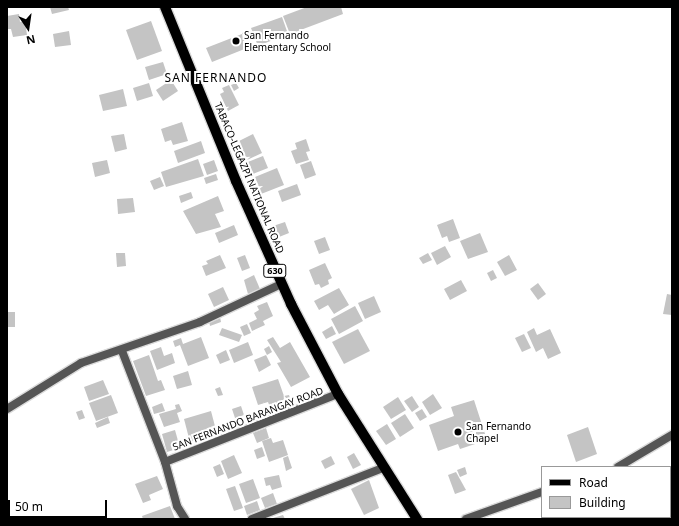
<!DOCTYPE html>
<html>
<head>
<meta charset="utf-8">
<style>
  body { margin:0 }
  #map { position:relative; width:679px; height:526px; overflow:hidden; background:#fff; font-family:"Noto Sans",sans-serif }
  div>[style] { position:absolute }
  .building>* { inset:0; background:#c4c4c4 }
  .roads { filter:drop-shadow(1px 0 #dbdbdb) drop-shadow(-1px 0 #dbdbdb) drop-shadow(0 1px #dbdbdb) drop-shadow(0 -1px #dbdbdb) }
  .minor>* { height:8px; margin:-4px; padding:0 4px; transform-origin:4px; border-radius:4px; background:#555 }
  .tertiary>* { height:8px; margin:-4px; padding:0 4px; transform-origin:4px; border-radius:4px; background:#555 }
  .primary>* { height:10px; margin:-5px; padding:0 5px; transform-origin:5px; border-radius:5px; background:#000 }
  .dots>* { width:11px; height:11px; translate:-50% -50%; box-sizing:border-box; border:2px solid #fff; border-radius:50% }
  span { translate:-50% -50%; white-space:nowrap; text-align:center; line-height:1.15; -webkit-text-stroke:4px #fff; paint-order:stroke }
  .shield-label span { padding:1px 3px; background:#fff; border:1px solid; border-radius:3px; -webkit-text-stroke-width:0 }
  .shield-label { font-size:9px; color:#000; font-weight:700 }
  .poi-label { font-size:10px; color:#000 }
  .left { translate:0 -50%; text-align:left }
  .street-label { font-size:10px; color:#000 }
  .quarter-label { font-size:12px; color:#000; letter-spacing:1px }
  .frame { position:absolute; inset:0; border:8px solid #000; pointer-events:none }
  .legend { position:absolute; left:541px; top:466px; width:130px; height:52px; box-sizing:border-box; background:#fff; border:1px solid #999; margin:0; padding:5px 7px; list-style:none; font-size:12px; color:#000 }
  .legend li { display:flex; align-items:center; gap:8px; height:20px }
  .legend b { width:20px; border:1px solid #999 }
  .north { position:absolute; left:8px; top:8px; width:40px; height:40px; -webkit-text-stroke:3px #fff; paint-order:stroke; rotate:167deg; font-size:11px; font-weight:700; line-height:16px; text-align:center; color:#000 }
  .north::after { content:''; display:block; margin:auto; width:14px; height:18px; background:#000; clip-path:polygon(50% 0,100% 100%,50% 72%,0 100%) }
  .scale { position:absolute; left:8px; top:500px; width:99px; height:18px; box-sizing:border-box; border:2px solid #000; border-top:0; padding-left:5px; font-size:12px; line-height:14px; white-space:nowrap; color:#000; -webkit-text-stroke:3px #fff; paint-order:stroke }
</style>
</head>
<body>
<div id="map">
  <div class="building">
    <div style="clip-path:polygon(50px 7px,68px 7px,69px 10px,52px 14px)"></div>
    <div style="clip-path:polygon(307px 7px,341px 7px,343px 14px,290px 34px,283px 16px)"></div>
    <div style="clip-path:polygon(19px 14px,20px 22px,25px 21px,27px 35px,13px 37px,11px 29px,8px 29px,7px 16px)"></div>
    <div style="clip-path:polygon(282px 17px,288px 34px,258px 46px,251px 28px)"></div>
    <div style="clip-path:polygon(151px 21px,162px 51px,137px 60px,126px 30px)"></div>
    <div style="clip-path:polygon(250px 30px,253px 38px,246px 41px,242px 33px)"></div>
    <div style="clip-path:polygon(69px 31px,71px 45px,55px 47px,53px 34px)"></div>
    <div style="clip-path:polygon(242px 34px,247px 48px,212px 62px,206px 48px)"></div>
    <div style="clip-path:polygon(163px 62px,167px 74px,149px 80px,145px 67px)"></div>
    <div style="clip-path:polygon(171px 80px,178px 91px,163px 101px,156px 90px)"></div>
    <div style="clip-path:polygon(149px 83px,153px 96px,137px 101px,133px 88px)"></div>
    <div style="clip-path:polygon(236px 83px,239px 88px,234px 91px,231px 85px)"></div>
    <div style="clip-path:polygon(229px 85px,239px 105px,228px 111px,220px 94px,224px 92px,222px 88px)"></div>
    <div style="clip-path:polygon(123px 89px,127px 106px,103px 111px,99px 95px)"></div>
    <div style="clip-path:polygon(182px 122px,188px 141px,173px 145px,171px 140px,165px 142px,161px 129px)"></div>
    <div style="clip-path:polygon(124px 134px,127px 149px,115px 152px,111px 136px)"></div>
    <div style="clip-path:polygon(253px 134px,262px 153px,247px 160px,239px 141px)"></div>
    <div style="clip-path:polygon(306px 139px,310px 151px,306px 152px,309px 160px,296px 164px,291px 151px,297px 149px,295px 143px)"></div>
    <div style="clip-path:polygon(201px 141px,205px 153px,178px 163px,174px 151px)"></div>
    <div style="clip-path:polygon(263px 156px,268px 168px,253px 174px,248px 162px)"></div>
    <div style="clip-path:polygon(198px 159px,204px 176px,166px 187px,161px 172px)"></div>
    <div style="clip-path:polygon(107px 160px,110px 173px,95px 177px,92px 163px)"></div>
    <div style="clip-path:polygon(214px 160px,218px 171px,207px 175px,203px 164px)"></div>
    <div style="clip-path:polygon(311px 161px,316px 175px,305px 179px,300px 165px)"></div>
    <div style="clip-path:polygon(277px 168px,284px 185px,261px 194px,255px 177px)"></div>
    <div style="clip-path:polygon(216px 174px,218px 180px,206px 184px,204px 178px)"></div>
    <div style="clip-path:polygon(160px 177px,164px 186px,154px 190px,150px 181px)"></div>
    <div style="clip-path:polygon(297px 184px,301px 195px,282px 202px,278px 191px)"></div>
    <div style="clip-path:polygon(191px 192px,193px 198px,181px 203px,179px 196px)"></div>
    <div style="clip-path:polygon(218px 196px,224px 211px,215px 214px,221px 227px,196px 234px,183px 211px)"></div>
    <div style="clip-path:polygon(133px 198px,135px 212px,118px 214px,117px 199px)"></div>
    <div style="clip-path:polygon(453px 219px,460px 238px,449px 242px,447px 236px,442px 238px,437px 225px)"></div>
    <div style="clip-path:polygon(285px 222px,289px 233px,274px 239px,270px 227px)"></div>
    <div style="clip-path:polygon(234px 225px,238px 235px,219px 243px,215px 233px)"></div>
    <div style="clip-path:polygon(480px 233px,488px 252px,468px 259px,460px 241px)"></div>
    <div style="clip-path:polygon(325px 237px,330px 250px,319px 254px,314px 241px)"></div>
    <div style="clip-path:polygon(445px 246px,451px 257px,437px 265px,431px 253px)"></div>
    <div style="clip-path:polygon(116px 253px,125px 253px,126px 266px,117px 267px)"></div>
    <div style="clip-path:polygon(428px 253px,432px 260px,423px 264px,419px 258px)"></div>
    <div style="clip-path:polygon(220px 255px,226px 268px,206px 276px,202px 266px,208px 264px,206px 261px)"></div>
    <div style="clip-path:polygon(245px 255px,250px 268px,242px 271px,237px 258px)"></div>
    <div style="clip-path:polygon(509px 255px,517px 270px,505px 276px,497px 262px)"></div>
    <div style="clip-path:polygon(325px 263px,332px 278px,328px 280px,329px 284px,321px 288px,319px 284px,315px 285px,309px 270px)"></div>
    <div style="clip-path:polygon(493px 270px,497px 278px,491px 281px,487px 273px)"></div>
    <div style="clip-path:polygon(254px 275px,260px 289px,248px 294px,244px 280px)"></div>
    <div style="clip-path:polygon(461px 280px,467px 291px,450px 300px,444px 289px)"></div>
    <div style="clip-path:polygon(538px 283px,546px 294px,538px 300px,530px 289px)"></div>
    <div style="clip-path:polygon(223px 287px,229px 300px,214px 307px,208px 294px)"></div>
    <div style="clip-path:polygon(339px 288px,349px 305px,334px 314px,328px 305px,319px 310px,314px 301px)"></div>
    <div style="clip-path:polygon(667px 294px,672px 295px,672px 315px,663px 314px)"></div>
    <div style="clip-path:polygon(374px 296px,381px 312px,365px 319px,358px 303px)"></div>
    <div style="clip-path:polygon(267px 302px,273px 316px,263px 321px,265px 325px,252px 331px,249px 323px,257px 319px,254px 313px,259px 310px,257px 306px)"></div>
    <div style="clip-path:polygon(355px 306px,363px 321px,339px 334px,331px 319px)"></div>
    <div style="clip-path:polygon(7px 312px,15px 312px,15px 327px,7px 327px)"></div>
    <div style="clip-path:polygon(220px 317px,221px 322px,210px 326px,209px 321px)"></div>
    <div style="clip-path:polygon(247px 324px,251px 333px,244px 336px,240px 327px)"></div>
    <div style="clip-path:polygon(332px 326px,336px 334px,326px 339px,322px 332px)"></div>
    <div style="clip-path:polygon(222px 328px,242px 335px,239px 342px,219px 335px)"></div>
    <div style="clip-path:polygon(534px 328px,537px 335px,550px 329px,561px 353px,548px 359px,543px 348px,536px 352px,527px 332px)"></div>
    <div style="clip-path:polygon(358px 329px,370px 351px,344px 364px,332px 342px)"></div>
    <div style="clip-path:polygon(524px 334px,531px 348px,522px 352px,515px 338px)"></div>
    <div style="clip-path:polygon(201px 337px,209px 358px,188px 366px,180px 345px,175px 347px,173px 341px,181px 338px,183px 344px)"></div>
    <div style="clip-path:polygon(273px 337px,280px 348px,290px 342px,310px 377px,291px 387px,277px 363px,281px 362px,267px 340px)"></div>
    <div style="clip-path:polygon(248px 342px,253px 355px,234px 363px,229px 350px)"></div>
    <div style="clip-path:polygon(269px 346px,272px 352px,267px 355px,264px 349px)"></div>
    <div style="clip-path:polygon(161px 347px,164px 356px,172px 353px,175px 363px,157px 370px,150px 351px)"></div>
    <div style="clip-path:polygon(226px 350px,230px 360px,220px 364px,216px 355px)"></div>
    <div style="clip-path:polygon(149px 355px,158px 381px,161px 380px,165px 390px,146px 396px,133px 361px)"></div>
    <div style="clip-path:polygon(266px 355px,271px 365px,259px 372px,254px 360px)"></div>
    <div style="clip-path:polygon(188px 371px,192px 385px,177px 389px,173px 376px)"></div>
    <div style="clip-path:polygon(278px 379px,284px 396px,289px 395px,293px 408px,273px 415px,268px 402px,258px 405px,252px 387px)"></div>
    <div style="clip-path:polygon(103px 380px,109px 394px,89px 401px,84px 387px)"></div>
    <div style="clip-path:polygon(220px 387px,223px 395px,218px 396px,215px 389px)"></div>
    <div style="clip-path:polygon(433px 394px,442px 408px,430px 415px,422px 402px)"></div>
    <div style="clip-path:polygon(111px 395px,118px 413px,96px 421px,89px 403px)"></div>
    <div style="clip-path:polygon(412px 396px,419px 407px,412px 412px,404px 401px)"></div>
    <div style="clip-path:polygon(398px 397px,406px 410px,391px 419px,383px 407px)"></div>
    <div style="clip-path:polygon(474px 400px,487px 440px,460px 449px,458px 444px,438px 451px,429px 425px,454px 416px,451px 407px)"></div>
    <div style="clip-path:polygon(162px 403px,165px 411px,154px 414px,152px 407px)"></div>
    <div style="clip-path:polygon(179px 404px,182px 411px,177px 413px,180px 422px,164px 427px,159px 414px,176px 409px,175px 405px)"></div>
    <div style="clip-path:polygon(241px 406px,244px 415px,235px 418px,232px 409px)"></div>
    <div style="clip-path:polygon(422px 409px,427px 417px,420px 421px,415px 413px)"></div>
    <div style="clip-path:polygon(82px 410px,85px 418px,79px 420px,76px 412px)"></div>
    <div style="clip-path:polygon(211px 411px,217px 434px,190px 442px,184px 419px)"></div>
    <div style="clip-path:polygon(405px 414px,414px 428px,400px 437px,391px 423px)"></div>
    <div style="clip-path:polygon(108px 417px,110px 423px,97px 428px,95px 423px)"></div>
    <div style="clip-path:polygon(387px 424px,396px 439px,386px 445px,376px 431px)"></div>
    <div style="clip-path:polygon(588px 427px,597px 454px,576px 462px,567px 435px)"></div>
    <div style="clip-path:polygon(266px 428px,269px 438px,257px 443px,253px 433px)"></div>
    <div style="clip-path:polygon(175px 430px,180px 448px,167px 452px,162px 434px)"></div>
    <div style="clip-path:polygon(271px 438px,273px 443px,283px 440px,288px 455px,269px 462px,262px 441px)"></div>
    <div style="clip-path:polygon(262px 447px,265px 456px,257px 459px,254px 450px)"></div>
    <div style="clip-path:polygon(354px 453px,361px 465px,353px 469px,347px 457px)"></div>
    <div style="clip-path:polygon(234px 455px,242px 473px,228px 479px,221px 461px)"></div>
    <div style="clip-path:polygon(288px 456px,292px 468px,286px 471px,283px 458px)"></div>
    <div style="clip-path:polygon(331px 456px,335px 464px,325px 469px,321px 461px)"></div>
    <div style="clip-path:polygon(220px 464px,224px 474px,217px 477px,213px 467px)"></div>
    <div style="clip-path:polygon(465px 467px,467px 474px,460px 477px,457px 470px)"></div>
    <div style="clip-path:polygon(456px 472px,466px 490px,455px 494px,448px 475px)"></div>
    <div style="clip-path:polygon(279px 475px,282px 487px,272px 490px,270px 485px,266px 486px,264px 478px)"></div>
    <div style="clip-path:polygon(157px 476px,163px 489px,149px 495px,151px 500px,143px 503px,135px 484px)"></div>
    <div style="clip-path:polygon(253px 479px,260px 498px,246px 503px,239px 484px)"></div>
    <div style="clip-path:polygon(369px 480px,379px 508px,364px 515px,351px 489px)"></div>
    <div style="clip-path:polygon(235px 486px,243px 508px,234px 511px,226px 489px)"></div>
    <div style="clip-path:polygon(273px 493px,277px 504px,265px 508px,261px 498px)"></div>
    <div style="clip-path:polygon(257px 501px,260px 510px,247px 515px,244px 506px)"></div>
    <div style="clip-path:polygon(170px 506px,175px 519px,143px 519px,142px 516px)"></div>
    <div style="clip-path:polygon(283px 515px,285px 519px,274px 519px,273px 518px)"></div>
    <div style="clip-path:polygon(566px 517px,595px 517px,596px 519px,567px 519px)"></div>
  </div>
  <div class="roads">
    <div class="minor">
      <div style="left:122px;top:351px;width:119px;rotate:68.8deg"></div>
      <div style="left:165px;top:462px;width:46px;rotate:74.7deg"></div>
      <div style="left:177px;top:506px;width:15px;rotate:58deg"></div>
      <div style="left:165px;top:462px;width:186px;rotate:-21.5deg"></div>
      <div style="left:618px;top:467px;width:63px;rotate:-30.7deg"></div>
      <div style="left:252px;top:519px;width:141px;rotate:-21.3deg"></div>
      <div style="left:466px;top:519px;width:81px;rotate:-19.6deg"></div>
    </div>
    <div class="tertiary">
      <div style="left:7px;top:409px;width:87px;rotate:-31.9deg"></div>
      <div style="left:81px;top:363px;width:126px;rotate:-19deg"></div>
      <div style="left:200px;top:322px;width:89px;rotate:-25.1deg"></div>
    </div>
    <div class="primary">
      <div style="left:165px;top:7px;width:188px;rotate:67.8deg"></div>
      <div style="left:236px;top:181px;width:135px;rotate:65.9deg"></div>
      <div style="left:291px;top:304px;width:102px;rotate:62.4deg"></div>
      <div style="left:338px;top:394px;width:148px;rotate:57.7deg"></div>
    </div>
  </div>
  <div class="dots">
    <div style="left:236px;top:41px;background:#000"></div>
    <div style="left:458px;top:432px;background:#000"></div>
  </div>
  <div class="shield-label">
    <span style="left:275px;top:271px">630</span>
  </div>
  <div class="poi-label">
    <span class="left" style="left:244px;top:41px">San Fernando<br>Elementary School</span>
    <span class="left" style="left:466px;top:432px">San Fernando<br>Chapel</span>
  </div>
  <div class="street-label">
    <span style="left:249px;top:178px;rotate:67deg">TABACO-LEGAZPI NATIONAL ROAD</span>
    <span style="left:248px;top:419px;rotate:-21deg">SAN FERNANDO BARANGAY ROAD</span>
  </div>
  <div class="quarter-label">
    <span style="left:216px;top:78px">SAN FERNANDO</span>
  </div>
  <div class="frame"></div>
  <ul class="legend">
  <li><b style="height:5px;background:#000"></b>Road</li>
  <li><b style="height:11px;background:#c4c4c4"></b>Building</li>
  </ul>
  <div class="north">N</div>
  <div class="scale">50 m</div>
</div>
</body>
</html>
